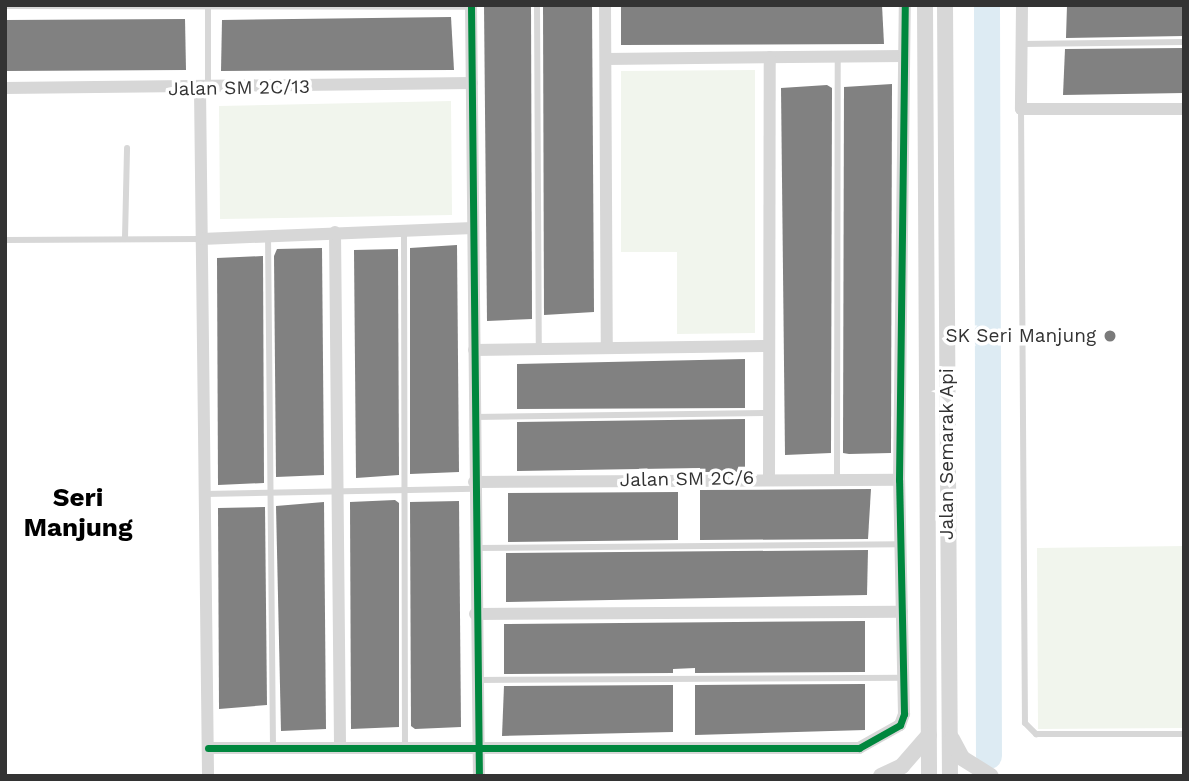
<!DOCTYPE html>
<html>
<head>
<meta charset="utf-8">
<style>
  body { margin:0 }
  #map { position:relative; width:1189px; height:781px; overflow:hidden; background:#fff; font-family:"Work Sans",sans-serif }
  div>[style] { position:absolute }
  .green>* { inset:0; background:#f1f5ed }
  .river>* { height:26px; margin:-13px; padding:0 13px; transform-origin:13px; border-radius:13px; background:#ddebf3 }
  .building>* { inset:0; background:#818181 }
  .service>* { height:6px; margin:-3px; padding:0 3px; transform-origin:3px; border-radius:3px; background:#d7d7d7 }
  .minor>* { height:12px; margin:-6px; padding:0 6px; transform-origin:6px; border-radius:6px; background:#d7d7d7 }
  .tertiary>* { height:16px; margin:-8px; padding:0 8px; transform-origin:8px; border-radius:8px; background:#d7d7d7 }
  .cycleway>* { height:7px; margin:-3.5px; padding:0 3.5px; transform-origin:3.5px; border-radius:3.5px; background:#00873e }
  .dots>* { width:19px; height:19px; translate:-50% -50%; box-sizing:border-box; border:4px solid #fff; border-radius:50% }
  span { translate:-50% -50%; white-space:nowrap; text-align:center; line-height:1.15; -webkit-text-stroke:7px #fff; paint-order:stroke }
  .street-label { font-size:19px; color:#333 }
  .poi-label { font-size:19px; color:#333 }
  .right { translate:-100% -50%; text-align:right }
  .district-label { font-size:26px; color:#000; font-weight:700 }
  .frame { position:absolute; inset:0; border:7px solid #333; pointer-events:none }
</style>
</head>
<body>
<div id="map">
  <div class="green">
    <div style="clip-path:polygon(755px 70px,755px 333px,677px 334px,677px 252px,621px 252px,621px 71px)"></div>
    <div style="clip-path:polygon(451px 101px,452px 215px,220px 219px,219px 106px)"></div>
    <div style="clip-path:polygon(1184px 546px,1184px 728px,1038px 729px,1037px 548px)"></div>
  </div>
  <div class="river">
    <div style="left:987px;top:5px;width:751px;rotate:89.85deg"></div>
  </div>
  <div class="building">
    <div style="clip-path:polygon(484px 5px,531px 5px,532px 319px,487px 321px)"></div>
    <div style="clip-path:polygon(543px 5px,592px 5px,594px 312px,544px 315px)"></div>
    <div style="clip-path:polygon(621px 5px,882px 5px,884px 44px,621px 45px)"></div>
    <div style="clip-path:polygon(1067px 5px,1184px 5px,1184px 36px,1066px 38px)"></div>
    <div style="clip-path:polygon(451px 17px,454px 70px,221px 71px,222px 20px)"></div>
    <div style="clip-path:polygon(185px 19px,186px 70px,5px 71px,5px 20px)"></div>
    <div style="clip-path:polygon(1184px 48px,1184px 93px,1063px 95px,1065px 49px)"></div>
    <div style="clip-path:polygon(892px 84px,891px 453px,849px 454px,843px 453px,844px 87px)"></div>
    <div style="clip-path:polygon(827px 85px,832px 88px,831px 453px,785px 455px,781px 88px)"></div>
    <div style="clip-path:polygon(457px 245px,459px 472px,410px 474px,410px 248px)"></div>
    <div style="clip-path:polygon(322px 248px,324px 475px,276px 477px,274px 256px,277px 249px)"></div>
    <div style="clip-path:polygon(398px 249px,399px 475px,356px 478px,354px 250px)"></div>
    <div style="clip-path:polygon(263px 256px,264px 483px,218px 485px,217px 258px)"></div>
    <div style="clip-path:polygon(745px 359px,745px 408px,517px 409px,517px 364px)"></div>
    <div style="clip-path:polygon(745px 419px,745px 472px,700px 472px,700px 468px,517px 471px,517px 422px)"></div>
    <div style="clip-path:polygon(871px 489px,868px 539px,700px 540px,700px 490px)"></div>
    <div style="clip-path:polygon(678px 492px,678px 540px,508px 542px,508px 493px)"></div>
    <div style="clip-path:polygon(395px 500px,399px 503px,399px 727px,351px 729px,350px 502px)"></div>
    <div style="clip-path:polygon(459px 501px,461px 727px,415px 729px,411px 726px,410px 502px)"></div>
    <div style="clip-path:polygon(324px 502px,326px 729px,281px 731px,276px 506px)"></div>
    <div style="clip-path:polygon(265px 507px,267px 705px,219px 709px,218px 508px)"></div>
    <div style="clip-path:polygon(868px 550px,867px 595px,506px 602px,506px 553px)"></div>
    <div style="clip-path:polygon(865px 621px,865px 672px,695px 673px,695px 668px,673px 669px,673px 673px,504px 674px,504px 624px)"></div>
    <div style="clip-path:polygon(865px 684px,865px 730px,695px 735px,695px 685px)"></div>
    <div style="clip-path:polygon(673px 685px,673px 732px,502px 736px,504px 686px)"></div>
  </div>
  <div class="service">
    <div style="left:537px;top:5px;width:344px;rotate:89.7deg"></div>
    <div style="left:5px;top:6px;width:466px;rotate:0.1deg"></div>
    <div style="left:208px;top:6px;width:79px;rotate:90deg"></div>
    <div style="left:1022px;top:44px;width:162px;rotate:-0.7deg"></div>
    <div style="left:1021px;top:109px;width:614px;rotate:89.63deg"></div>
    <div style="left:1025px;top:723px;width:16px;rotate:45deg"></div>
    <div style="left:1036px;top:734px;width:148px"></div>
    <div style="left:404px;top:230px;width:516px;rotate:89.89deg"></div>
    <div style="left:268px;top:235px;width:512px;rotate:89.44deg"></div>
    <div style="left:125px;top:238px;width:90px;rotate:-88.7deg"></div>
    <div style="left:5px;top:240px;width:196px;rotate:-0.3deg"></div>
    <div style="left:474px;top:417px;width:295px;rotate:-0.8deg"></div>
    <div style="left:837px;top:479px;width:422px;rotate:-89.9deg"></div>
    <div style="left:205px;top:494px;width:269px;rotate:-1.1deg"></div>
    <div style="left:476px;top:548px;width:423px;rotate:-0.5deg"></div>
    <div style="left:478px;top:680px;width:426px;rotate:-0.3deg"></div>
  </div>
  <div class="minor">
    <div style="left:471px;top:5px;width:771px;rotate:89.41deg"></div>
    <div style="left:605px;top:5px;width:342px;rotate:89.7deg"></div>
    <div style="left:1022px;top:5px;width:104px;rotate:90.6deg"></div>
    <div style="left:1021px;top:109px;width:163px"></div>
    <div style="left:606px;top:59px;width:298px;rotate:-0.6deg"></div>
    <div style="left:5px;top:88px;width:467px;rotate:-0.6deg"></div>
    <div style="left:200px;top:89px;width:687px;rotate:89.33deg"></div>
    <div style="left:335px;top:232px;width:515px;rotate:89.44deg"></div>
    <div style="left:201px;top:239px;width:272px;rotate:-2.3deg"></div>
    <div style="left:474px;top:350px;width:295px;rotate:-0.8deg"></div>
    <div style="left:769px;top:478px;width:421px;rotate:-89.9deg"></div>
    <div style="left:474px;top:482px;width:425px;rotate:-0.3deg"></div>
    <div style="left:475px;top:614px;width:427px;rotate:-0.3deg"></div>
    <div style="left:208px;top:748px;width:651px"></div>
    <div style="left:859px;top:748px;width:47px;rotate:-29.3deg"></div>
    <div style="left:900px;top:725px;width:12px;rotate:-70deg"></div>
    <div style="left:904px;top:714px;width:234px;rotate:-91.2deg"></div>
    <div style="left:899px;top:480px;width:475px;rotate:-89.3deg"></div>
  </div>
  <div class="tertiary">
    <div style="left:925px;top:5px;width:771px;rotate:89.7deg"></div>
    <div style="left:945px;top:5px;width:771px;rotate:89.63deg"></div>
    <div style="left:952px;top:739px;width:21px;rotate:62deg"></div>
    <div style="left:962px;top:758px;width:34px;rotate:32deg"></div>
    <div style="left:881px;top:776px;width:23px;rotate:-25deg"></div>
    <div style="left:902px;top:766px;width:41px;rotate:-48.9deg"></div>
  </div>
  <div class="cycleway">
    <div style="left:471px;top:5px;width:771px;rotate:89.41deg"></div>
    <div style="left:208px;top:748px;width:651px"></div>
    <div style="left:859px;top:748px;width:47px;rotate:-29.3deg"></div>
    <div style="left:900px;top:725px;width:12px;rotate:-70deg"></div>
    <div style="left:904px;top:714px;width:234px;rotate:-91.2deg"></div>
    <div style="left:899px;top:480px;width:475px;rotate:-89.3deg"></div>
  </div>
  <div class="dots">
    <div style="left:1110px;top:336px;background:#7a7a7a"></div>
  </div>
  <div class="street-label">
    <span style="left:239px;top:88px;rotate:-1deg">Jalan SM 2C/13</span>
    <span style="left:947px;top:454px;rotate:-90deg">Jalan Semarak Api</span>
    <span style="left:687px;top:479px;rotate:-1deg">Jalan SM 2C/6</span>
  </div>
  <div class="poi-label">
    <span class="right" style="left:1096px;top:336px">SK Seri Manjung</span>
  </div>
  <div class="district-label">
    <span style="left:78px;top:513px">Seri<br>Manjung</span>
  </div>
  <div class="frame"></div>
</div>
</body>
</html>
